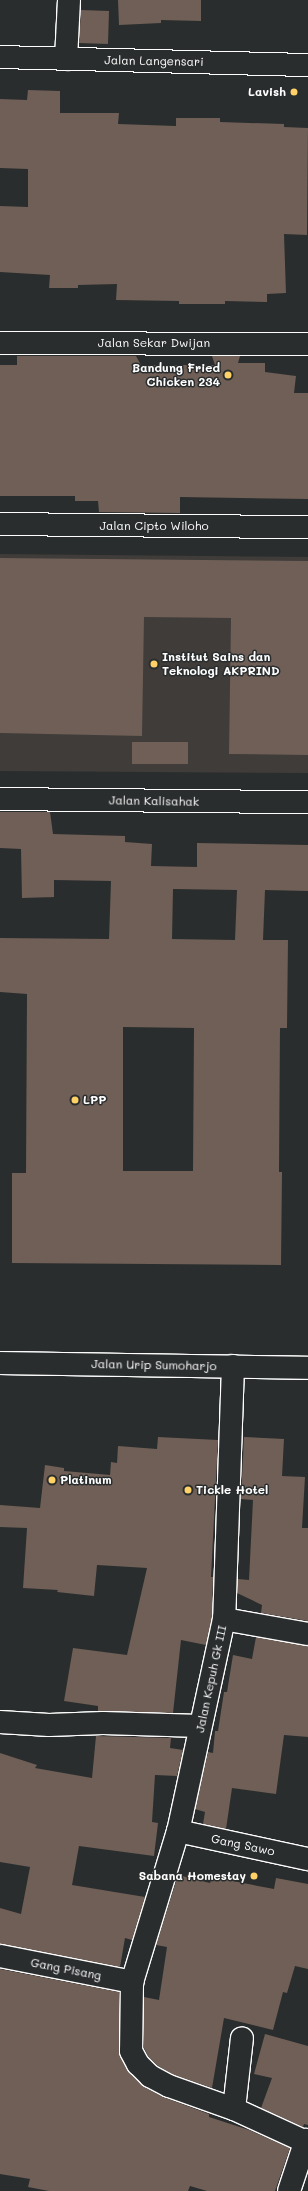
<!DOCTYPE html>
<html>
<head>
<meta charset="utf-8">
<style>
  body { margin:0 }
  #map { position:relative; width:308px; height:2191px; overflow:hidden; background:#2a2d2e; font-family:Mali,sans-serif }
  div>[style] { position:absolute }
  .built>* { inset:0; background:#3f3c3a }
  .building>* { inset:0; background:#6f5f56 }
  .roads { filter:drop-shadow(1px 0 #fff) drop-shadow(-1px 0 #fff) drop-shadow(0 1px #fff) drop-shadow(0 -1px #fff) }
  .minor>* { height:22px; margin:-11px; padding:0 11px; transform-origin:11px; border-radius:11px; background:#2a2d2e }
  .major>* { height:22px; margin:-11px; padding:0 11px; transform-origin:11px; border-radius:11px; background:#2a2d2e }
  .dots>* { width:11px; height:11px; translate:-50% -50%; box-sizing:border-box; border:2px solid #2a2d2e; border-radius:50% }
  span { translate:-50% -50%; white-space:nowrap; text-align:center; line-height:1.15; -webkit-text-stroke:3px #2a2d2e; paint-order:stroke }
  .street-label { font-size:12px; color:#fff }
  .poi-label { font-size:12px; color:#fff; font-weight:700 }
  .right { translate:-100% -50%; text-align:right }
  .left { translate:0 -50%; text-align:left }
</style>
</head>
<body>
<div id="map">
  <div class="built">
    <div style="clip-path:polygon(0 554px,308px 557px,308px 773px,0 771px)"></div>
  </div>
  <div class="building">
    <div style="clip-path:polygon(118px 0,201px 0,201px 21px,161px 20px,161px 23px,119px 25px)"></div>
    <div style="clip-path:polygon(81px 10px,109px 11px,108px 44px,79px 43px)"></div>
    <div style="clip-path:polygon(28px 90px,60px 91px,60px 113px,119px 113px,118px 124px,176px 126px,176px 118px,220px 118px,220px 122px,284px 124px,284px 127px,308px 128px,307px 235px,284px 234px,286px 293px,267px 294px,267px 302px,225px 301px,225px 304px,179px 304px,179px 301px,116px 300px,117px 284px,78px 285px,78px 288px,49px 288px,50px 275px,0 272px,0 206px,28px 207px,28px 169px,0 168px,0 99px,27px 100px)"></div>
    <div style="clip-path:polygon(17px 356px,136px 356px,141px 365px,215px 365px,212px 356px,240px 356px,238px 363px,265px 363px,265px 372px,296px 376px,294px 393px,308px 393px,308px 499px,180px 497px,180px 513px,99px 512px,98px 501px,75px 501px,75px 496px,0 496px,0 365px,17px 365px)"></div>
    <div style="clip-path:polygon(0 558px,308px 561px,308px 755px,229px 754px,231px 618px,144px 617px,142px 736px,0 733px)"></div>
    <div style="clip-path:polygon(132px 742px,188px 742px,188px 764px,132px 764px)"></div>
    <div style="clip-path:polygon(evenodd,0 812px,50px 812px,53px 834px,125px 836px,125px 842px,152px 844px,151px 866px,197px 867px,197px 843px,308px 845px,308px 891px,265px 890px,263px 940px,288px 940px,287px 1028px,280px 1028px,279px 1172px,282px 1172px,281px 1265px,12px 1263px,12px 1173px,26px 1173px,27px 994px,0 992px,0 938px,109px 939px,111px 881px,54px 880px,54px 897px,22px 898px,21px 849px,0 848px,0 812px,173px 889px,237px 890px,235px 940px,172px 939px,173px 889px,0 812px,123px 1027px,194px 1028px,193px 1171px,123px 1171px,123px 1027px)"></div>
    <div style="clip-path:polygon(158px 1437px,218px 1440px,211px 1577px,213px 1577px,212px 1617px,206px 1645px,181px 1640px,173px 1713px,98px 1711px,98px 1706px,64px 1701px,73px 1648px,127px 1655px,147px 1568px,97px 1565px,94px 1596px,57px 1592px,58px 1590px,23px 1588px,27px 1528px,0 1527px,0 1505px,40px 1508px,45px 1465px,64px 1468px,64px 1471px,110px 1475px,111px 1462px,117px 1463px,118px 1446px,157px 1449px)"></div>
    <div style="clip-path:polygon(244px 1437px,284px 1439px,282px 1476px,305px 1477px,302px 1528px,308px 1528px,308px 1621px,261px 1613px,262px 1605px,237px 1593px,238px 1579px,249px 1580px,253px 1500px,241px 1499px)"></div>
    <div style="clip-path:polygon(256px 1637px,308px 1646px,308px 1737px,284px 1735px,276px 1794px,232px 1788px,226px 1829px,203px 1824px,205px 1812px,195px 1809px,208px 1752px,213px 1753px,215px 1731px,218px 1731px,224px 1692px,227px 1692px,233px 1655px,252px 1659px)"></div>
    <div style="clip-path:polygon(96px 1736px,171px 1738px,170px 1748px,183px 1750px,177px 1776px,155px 1775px,152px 1822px,158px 1823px,154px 1856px,79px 1846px,72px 1885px,145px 1897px,132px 1940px,125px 1938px,120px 1967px,0 1944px,0 1908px,21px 1914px,30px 1867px,0 1862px,0 1753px,37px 1765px,35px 1768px,92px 1778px)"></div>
    <div style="clip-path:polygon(178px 1875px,210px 1883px,212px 1877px,274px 1889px,276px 1878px,308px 1884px,308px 1969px,295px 1966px,287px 1993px,283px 1992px,273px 2030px,224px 2018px,212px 2088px,174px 2075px,158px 2066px,148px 2056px,144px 2048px,144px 1997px,159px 2000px,167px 1947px,156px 1945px)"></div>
    <div style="clip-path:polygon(0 1969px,119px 1992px,119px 2051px,129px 2073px,144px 2087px,163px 2097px,209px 2114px,209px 2117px,249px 2130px,290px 2148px,275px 2191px,207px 2191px,190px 2186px,188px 2191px,49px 2191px,28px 2187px,30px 2179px,0 2174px)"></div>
    <div style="clip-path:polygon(265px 2034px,308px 2046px,308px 2125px,304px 2124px,303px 2127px,261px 2108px,272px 2078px,254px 2074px)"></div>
  </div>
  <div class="roads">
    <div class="minor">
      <div style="left:66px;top:59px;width:59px;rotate:-87.1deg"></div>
      <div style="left:0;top:343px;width:308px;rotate:0.2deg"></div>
      <div style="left:0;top:524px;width:308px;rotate:0.6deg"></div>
      <div style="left:0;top:799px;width:308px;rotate:0.6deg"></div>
      <div style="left:233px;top:1366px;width:253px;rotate:92deg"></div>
      <div style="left:224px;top:1619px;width:217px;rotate:102.2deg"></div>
      <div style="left:178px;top:1831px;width:158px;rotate:106.9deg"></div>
      <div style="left:132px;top:1982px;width:69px;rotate:90.8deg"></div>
      <div style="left:131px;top:2051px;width:15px;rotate:62deg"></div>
      <div style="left:138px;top:2064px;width:17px;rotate:45deg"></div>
      <div style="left:150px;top:2076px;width:21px;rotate:28deg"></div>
      <div style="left:169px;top:2086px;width:69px;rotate:19.5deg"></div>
      <div style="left:234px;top:2109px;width:81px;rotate:24.7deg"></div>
      <div style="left:224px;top:1619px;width:85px;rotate:10.1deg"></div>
      <div style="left:0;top:1722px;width:49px;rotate:3.5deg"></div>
      <div style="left:49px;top:1725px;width:54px;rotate:-2.1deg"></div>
      <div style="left:103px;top:1723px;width:97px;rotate:1.8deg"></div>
      <div style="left:178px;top:1831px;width:133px;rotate:12.2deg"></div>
      <div style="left:0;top:1956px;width:135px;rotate:11.1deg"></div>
      <div style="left:234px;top:2109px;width:71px;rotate:-83.6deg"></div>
      <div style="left:289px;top:2191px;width:54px;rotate:-71.6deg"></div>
    </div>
    <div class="major">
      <div style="left:0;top:57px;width:308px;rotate:1.5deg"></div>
      <div style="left:0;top:1363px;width:308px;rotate:0.9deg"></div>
    </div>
  </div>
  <div class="dots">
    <div style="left:294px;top:92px;background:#ffd166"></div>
    <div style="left:228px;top:375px;background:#ffd166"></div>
    <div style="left:154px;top:664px;background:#ffd166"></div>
    <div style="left:75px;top:1100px;background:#ffd166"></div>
    <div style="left:52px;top:1480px;background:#ffd166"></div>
    <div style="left:188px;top:1490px;background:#ffd166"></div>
    <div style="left:254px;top:1876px;background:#ffd166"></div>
  </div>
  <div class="street-label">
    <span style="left:154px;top:61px;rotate:1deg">Jalan Langensari</span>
    <span style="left:154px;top:343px">Jalan Sekar Dwijan</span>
    <span style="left:154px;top:526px">Jalan Cipto Wiloho</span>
    <span style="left:154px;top:801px;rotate:1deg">Jalan Kalisahak</span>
    <span style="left:154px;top:1365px;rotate:1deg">Jalan Urip Sumoharjo</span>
    <span style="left:211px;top:1679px;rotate:-78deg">Jalan Kepuh Gk III</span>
    <span style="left:243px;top:1845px;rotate:12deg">Gang Sawo</span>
    <span style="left:66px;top:1969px;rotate:11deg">Gang Pisang</span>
  </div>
  <div class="poi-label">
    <span class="right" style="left:286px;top:92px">Lavish</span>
    <span class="right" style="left:220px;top:375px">Bandung Fried<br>Chicken 234</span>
    <span class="left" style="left:162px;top:664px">Institut Sains dan<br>Teknologi AKPRIND</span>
    <span class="left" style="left:83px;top:1100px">LPP</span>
    <span class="left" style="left:60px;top:1480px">Platinum</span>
    <span class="left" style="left:196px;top:1490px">Tickle Hotel</span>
    <span class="right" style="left:246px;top:1876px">Sabana Homestay</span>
  </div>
</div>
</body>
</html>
